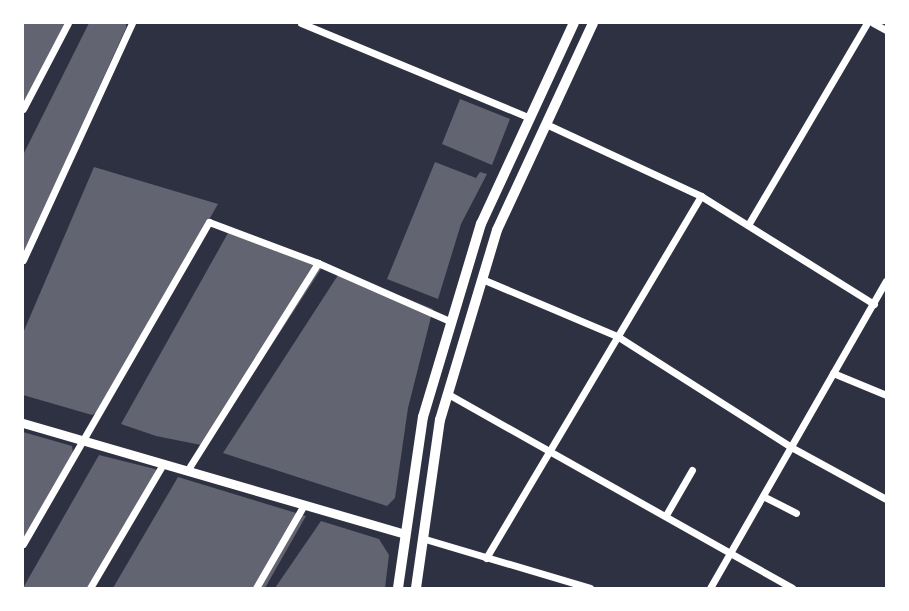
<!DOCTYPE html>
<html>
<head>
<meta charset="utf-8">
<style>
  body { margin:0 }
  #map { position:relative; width:909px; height:611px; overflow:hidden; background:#2d3142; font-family:"DejaVu Sans",sans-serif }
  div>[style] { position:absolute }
  .building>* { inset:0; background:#626471 }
  .minor>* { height:7px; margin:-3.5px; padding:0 3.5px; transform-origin:3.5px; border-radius:3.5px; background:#fff }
  .tertiary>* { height:9px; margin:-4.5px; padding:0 4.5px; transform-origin:4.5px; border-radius:4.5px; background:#fff }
  .secondary>* { height:10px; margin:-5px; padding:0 5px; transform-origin:5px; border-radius:5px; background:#fff }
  span { translate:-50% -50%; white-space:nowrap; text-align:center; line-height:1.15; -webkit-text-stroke:6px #fff; paint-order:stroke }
  .frame { position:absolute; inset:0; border:24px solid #fff; pointer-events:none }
</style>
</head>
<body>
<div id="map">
  <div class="building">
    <div style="clip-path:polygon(23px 23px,71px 23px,23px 114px)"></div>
    <div style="clip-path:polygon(89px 23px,126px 23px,126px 28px,23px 255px,23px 155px)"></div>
    <div style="clip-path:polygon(460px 99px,510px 119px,492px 165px,442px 144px)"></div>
    <div style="clip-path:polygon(435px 162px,476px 178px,480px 172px,487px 174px,461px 224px,438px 299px,387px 279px)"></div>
    <div style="clip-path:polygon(94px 167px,218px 204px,100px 411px,92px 415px,23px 395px,23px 333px)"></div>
    <div style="clip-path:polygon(228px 233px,323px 266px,206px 446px,156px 436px,121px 424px)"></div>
    <div style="clip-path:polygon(340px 272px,433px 309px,408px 408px,395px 498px,387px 506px,223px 453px)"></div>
    <div style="clip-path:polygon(23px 432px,72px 446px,73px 453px,23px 545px)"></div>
    <div style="clip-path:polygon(99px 455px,155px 469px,160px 476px,93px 588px,23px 588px)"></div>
    <div style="clip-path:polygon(178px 477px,306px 516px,265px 588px,113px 588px)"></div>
    <div style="clip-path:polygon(321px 521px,379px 539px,389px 555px,385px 588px,275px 588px)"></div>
  </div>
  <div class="minor">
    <div style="left:301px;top:23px;width:248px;rotate:22.5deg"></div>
    <div style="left:873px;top:23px;width:15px;rotate:28deg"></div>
    <div style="left:23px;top:109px;width:97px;rotate:-62.4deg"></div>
    <div style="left:546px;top:124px;width:171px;rotate:24.9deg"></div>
    <div style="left:701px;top:196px;width:204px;rotate:32deg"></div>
    <div style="left:748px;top:225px;width:234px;rotate:-59.5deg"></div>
    <div style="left:23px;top:260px;width:261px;rotate:-65.3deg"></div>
    <div style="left:482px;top:279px;width:147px;rotate:22.9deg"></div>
    <div style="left:617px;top:336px;width:206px;rotate:32.5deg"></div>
    <div style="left:791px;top:447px;width:108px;rotate:28.7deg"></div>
    <div style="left:833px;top:373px;width:57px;rotate:22.5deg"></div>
    <div style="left:448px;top:394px;width:395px;rotate:29.4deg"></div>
    <div style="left:187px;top:471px;width:246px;rotate:-57.8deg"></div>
    <div style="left:763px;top:496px;width:37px;rotate:27deg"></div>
    <div style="left:666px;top:515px;width:52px;rotate:-60deg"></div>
    <div style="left:425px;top:539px;width:172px;rotate:16.5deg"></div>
    <div style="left:23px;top:544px;width:372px;rotate:-60deg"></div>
    <div style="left:209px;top:222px;width:116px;rotate:20.6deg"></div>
    <div style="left:318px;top:263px;width:146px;rotate:23.8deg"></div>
    <div style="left:486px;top:558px;width:421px;rotate:-59.3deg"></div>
    <div style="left:90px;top:588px;width:144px;rotate:-59.5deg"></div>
    <div style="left:256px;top:588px;width:96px;rotate:-60deg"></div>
    <div style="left:710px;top:588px;width:354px;rotate:-60.2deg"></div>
  </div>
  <div class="tertiary">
    <div style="left:23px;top:423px;width:397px;rotate:16.2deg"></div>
  </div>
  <div class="secondary">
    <div style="left:398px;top:588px;width:173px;rotate:-81.7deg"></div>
    <div style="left:423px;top:417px;width:202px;rotate:-73.3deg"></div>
    <div style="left:481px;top:224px;width:221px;rotate:-65.2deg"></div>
    <div style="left:416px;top:588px;width:170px;rotate:-81.9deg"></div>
    <div style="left:440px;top:420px;width:198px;rotate:-73.3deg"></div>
    <div style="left:497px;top:230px;width:228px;rotate:-65.1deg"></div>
  </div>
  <div class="frame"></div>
</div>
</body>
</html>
